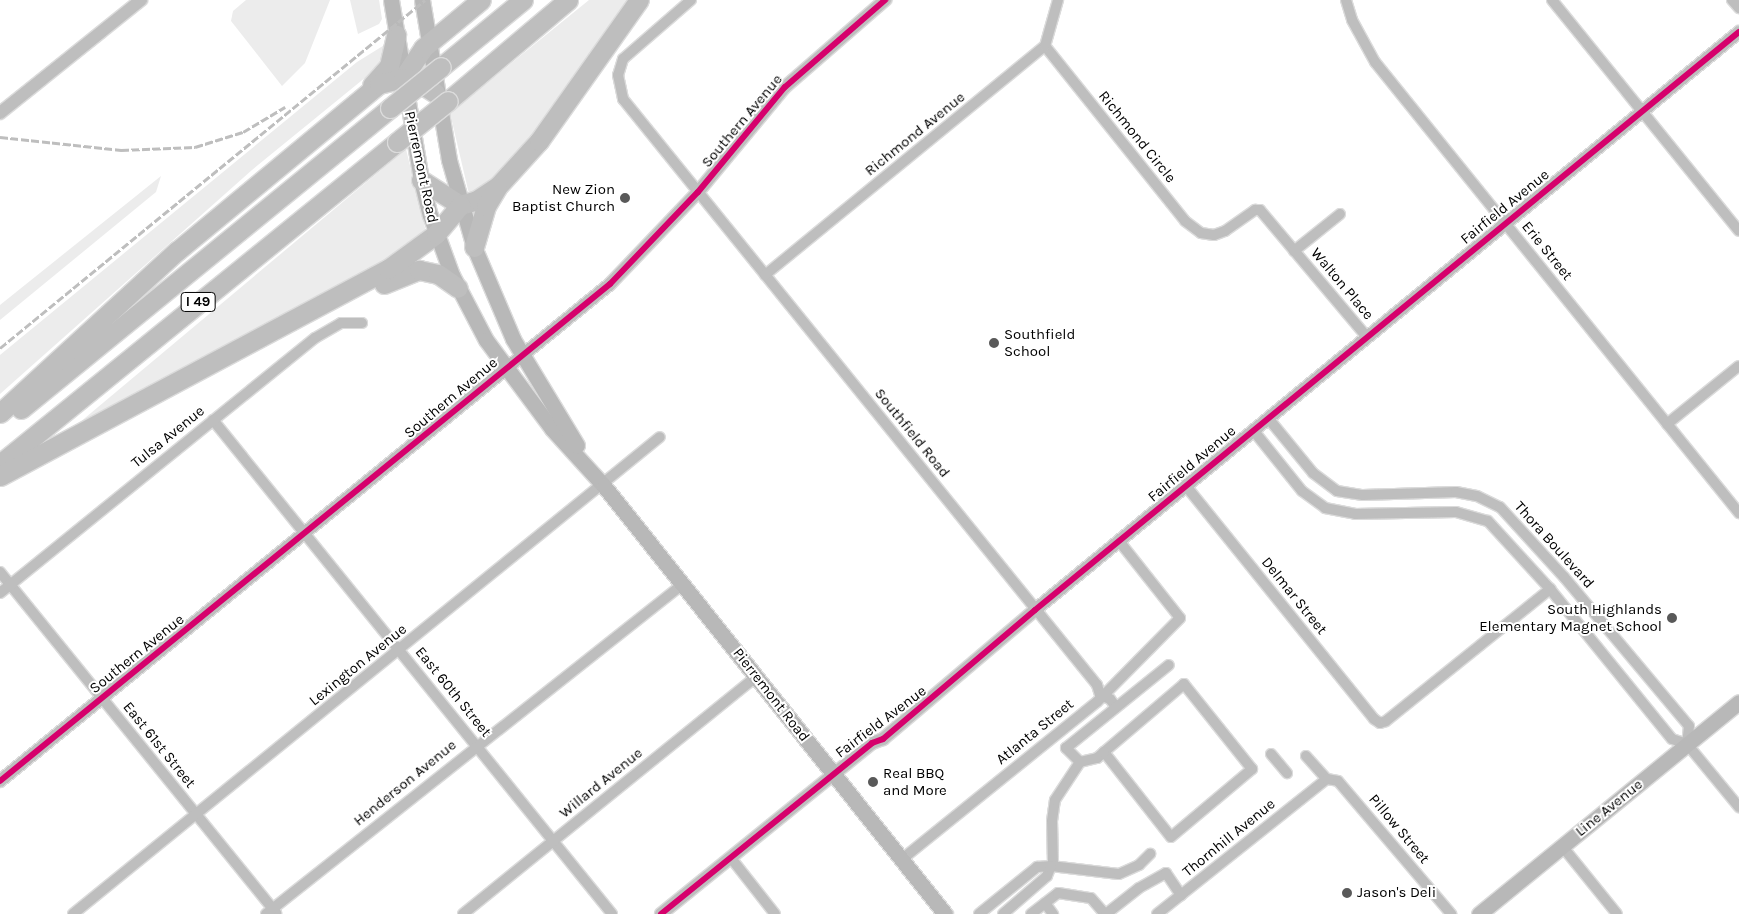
<!DOCTYPE html>
<html>
<head>
<meta charset="utf-8">
<style>
  body { margin:0 }
  #map { position:relative; width:1739px; height:914px; overflow:hidden; background:#fff; font-family:Karla,sans-serif }
  div>[style] { position:absolute }
  .green>* { inset:0; background:#ececec }
  .roads { filter:drop-shadow(1px 0 #dbdbdb) drop-shadow(-1px 0 #dbdbdb) drop-shadow(0 1px #dbdbdb) drop-shadow(0 -1px #dbdbdb) }
  .minor>* { height:10px; margin:-5px; padding:0 5px; transform-origin:5px; border-radius:5px; background:#bebebe }
  .tertiary>* { height:12px; margin:-6px; padding:0 6px; transform-origin:6px; border-radius:6px; background:#bebebe }
  .secondary>* { height:15px; margin:-7.5px; padding:0 7.5px; transform-origin:7.5px; border-radius:7.5px; background:#b8b8b8 }
  .motorway>* { height:19px; margin:-9.5px; padding:0 9.5px; transform-origin:9.5px; border-radius:9.5px; background:#bebebe }
  .rail>* { height:2.5px; margin-top:-1.25px; transform-origin:0; background:repeating-linear-gradient(90deg,#bebebe 0 8px,transparent 0 10.5px) }
  .bridges { filter:drop-shadow(1px 0 #dbdbdb) drop-shadow(-1px 0 #dbdbdb) drop-shadow(0 1px #dbdbdb) drop-shadow(0 -1px #dbdbdb) }
  .motorway-bridge>* { height:19px; margin:-9.5px; padding:0 9.5px; transform-origin:9.5px; border-radius:9.5px; background:#bebebe }
  .cycleway>* { height:6px; margin:-3px; padding:0 3px; transform-origin:3px; border-radius:3px; background:#d6006c }
  .dots>* { width:14px; height:14px; translate:-50% -50%; box-sizing:border-box; border:2px solid #fff; border-radius:50% }
  span { translate:-50% -50%; white-space:nowrap; text-align:center; line-height:1.15; -webkit-text-stroke:4px #fff; paint-order:stroke }
  .shield-label span { padding:1px 4px; background:#fff; border:1px solid; border-radius:4px; -webkit-text-stroke-width:0 }
  .shield-label { font-size:14px; color:#000; font-weight:700 }
  .street-label { font-size:15px; color:#000 }
  .poi-label { font-size:15px; color:#000 }
  .right { translate:-100% -50%; text-align:right }
  .left { translate:0 -50%; text-align:left }
</style>
</head>
<body>
<div id="map">
  <div class="green">
    <div style="clip-path:polygon(246px 0,330px 0,305px 63px,282px 86px,231px 21px,233px 11px)"></div>
    <div style="clip-path:polygon(350px 0,379px 0,382px 19px,379px 24px,358px 34px)"></div>
    <div style="clip-path:polygon(589px 0,632px 0,585px 69px,498px 178px,469px 194px,450px 113px)"></div>
    <div style="clip-path:polygon(386px 44px,377px 68px,252px 170px,0 394px,0 355px,357px 62px)"></div>
    <div style="clip-path:polygon(406px 149px,427px 236px,400px 256px,73px 428px)"></div>
    <div style="clip-path:polygon(161px 176px,156px 192px,0 320px,0 305px)"></div>
  </div>
  <div class="roads">
    <div class="minor">
      <div style="left:691px;top:0;width:90px;rotate:139.1deg"></div>
      <div style="left:623px;top:59px;width:17px;rotate:107deg"></div>
      <div style="left:618px;top:75px;width:25px;rotate:78deg"></div>
      <div style="left:623px;top:99px;width:754px;rotate:51.03deg"></div>
      <div style="left:1097px;top:685px;width:10px;rotate:73deg"></div>
      <div style="left:1100px;top:695px;width:11px;rotate:22deg"></div>
      <div style="left:1110px;top:699px;width:10px;rotate:53deg"></div>
      <div style="left:1346px;top:0;width:21px;rotate:73deg"></div>
      <div style="left:1352px;top:20px;width:48px;rotate:61.3deg"></div>
      <div style="left:1375px;top:62px;width:580px;rotate:51.09deg"></div>
      <div style="left:1552px;top:0;width:297px;rotate:51deg"></div>
      <div style="left:1732px;top:0;width:11px;rotate:49deg"></div>
      <div style="left:1045px;top:46px;width:224px;rotate:51.3deg"></div>
      <div style="left:1185px;top:221px;width:20px;rotate:37deg"></div>
      <div style="left:1201px;top:233px;width:13px;rotate:9deg"></div>
      <div style="left:1214px;top:235px;width:12px;rotate:-20deg"></div>
      <div style="left:1225px;top:231px;width:37px;rotate:-35deg"></div>
      <div style="left:1255px;top:210px;width:5px"></div>
      <div style="left:1260px;top:210px;width:166px;rotate:49.9deg"></div>
      <div style="left:1294px;top:251px;width:59px;rotate:-38.8deg"></div>
      <div style="left:765px;top:275px;width:362px;rotate:-39.3deg"></div>
      <div style="left:1045px;top:46px;width:48px;rotate:-74.2deg"></div>
      <div style="left:1268px;top:418px;width:71px;rotate:50.7deg"></div>
      <div style="left:1313px;top:473px;width:30px;rotate:37deg"></div>
      <div style="left:1337px;top:491px;width:26px;rotate:9deg"></div>
      <div style="left:1363px;top:495px;width:93px;rotate:-1.8deg"></div>
      <div style="left:1456px;top:492px;width:21px;rotate:11deg"></div>
      <div style="left:1477px;top:496px;width:25px;rotate:26deg"></div>
      <div style="left:1500px;top:507px;width:95px;rotate:47.6deg"></div>
      <div style="left:1564px;top:577px;width:194px;rotate:50deg"></div>
      <div style="left:1689px;top:726px;width:18px;rotate:96deg"></div>
      <div style="left:213px;top:420px;width:635px;rotate:51.07deg"></div>
      <div style="left:1667px;top:424px;width:92px;rotate:-38.9deg"></div>
      <div style="left:1253px;top:430px;width:78px;rotate:51.2deg"></div>
      <div style="left:1302px;top:491px;width:29px;rotate:36deg"></div>
      <div style="left:1325px;top:508px;width:31px;rotate:11deg"></div>
      <div style="left:1355px;top:514px;width:101px;rotate:-1.1deg"></div>
      <div style="left:1456px;top:512px;width:33px;rotate:16deg"></div>
      <div style="left:1488px;top:521px;width:92px;rotate:47.6deg"></div>
      <div style="left:1550px;top:589px;width:193px;rotate:50.9deg"></div>
      <div style="left:1672px;top:739px;width:16px;rotate:18deg"></div>
      <div style="left:1687px;top:744px;width:82px;rotate:50.5deg"></div>
      <div style="left:1186px;top:486px;width:299px;rotate:51.1deg"></div>
      <div style="left:1374px;top:719px;width:7px;rotate:34deg"></div>
      <div style="left:1380px;top:723px;width:6px;rotate:-18deg"></div>
      <div style="left:1386px;top:721px;width:211px;rotate:-38.8deg"></div>
      <div style="left:0;top:572px;width:439px;rotate:51deg"></div>
      <div style="left:0;top:593px;width:405px;rotate:-39deg"></div>
      <div style="left:315px;top:338px;width:30px;rotate:-30deg"></div>
      <div style="left:341px;top:323px;width:21px"></div>
      <div style="left:1104px;top:752px;width:108px;rotate:51.8deg"></div>
      <div style="left:1171px;top:837px;width:106px;rotate:-40deg"></div>
      <div style="left:1252px;top:769px;width:109px;rotate:-128.7deg"></div>
      <div style="left:1184px;top:684px;width:105px;rotate:139.6deg"></div>
      <div style="left:1104px;top:752px;width:9px;rotate:139deg"></div>
      <div style="left:1097px;top:758px;width:17px;rotate:167deg"></div>
      <div style="left:1080px;top:762px;width:20px;rotate:-135deg"></div>
      <div style="left:1066px;top:748px;width:132px;rotate:-38.9deg"></div>
      <div style="left:1271px;top:754px;width:25px;rotate:50deg"></div>
      <div style="left:1306px;top:756px;width:31px;rotate:48deg"></div>
      <div style="left:1562px;top:846px;width:87px;rotate:51deg"></div>
      <div style="left:731px;top:858px;width:71px;rotate:51.8deg"></div>
      <div style="left:901px;top:860px;width:252px;rotate:-38.9deg"></div>
      <div style="left:1097px;top:702px;width:118px;rotate:-45.3deg"></div>
      <div style="left:1180px;top:618px;width:98px;rotate:-128.4deg"></div>
      <div style="left:1053px;top:864px;width:43px;rotate:-91.3deg"></div>
      <div style="left:1052px;top:821px;width:21px;rotate:-82deg"></div>
      <div style="left:1055px;top:800px;width:45px;rotate:-56.7deg"></div>
      <div style="left:1051px;top:866px;width:68px;rotate:6.7deg"></div>
      <div style="left:1119px;top:874px;width:22px;rotate:-24deg"></div>
      <div style="left:1139px;top:865px;width:16px;rotate:-45deg"></div>
      <div style="left:1045px;top:903px;width:14px;rotate:54deg"></div>
      <div style="left:73px;top:914px;width:756px;rotate:-39.1deg"></div>
      <div style="left:266px;top:914px;width:532px;rotate:-38.36deg"></div>
      <div style="left:463px;top:914px;width:378px;rotate:-39deg"></div>
      <div style="left:979px;top:914px;width:75px;rotate:-39deg"></div>
      <div style="left:1037px;top:867px;width:14px;rotate:-4deg"></div>
      <div style="left:1051px;top:866px;width:11px;rotate:112deg"></div>
      <div style="left:1047px;top:876px;width:58px;rotate:139.2deg"></div>
      <div style="left:1031px;top:914px;width:34px;rotate:-38deg"></div>
      <div style="left:1058px;top:893px;width:33px;rotate:9deg"></div>
      <div style="left:1091px;top:898px;width:21px;rotate:49deg"></div>
      <div style="left:1106px;top:914px;width:42px;rotate:-38.2deg"></div>
      <div style="left:1139px;top:888px;width:31px;rotate:-29deg"></div>
      <div style="left:1166px;top:873px;width:27px;rotate:56deg"></div>
      <div style="left:1157px;top:914px;width:217px;rotate:-38.5deg"></div>
      <div style="left:1327px;top:779px;width:11px;rotate:10deg"></div>
      <div style="left:1338px;top:781px;width:175px;rotate:49.6deg"></div>
    </div>
    <div class="tertiary">
      <div style="left:0;top:113px;width:181px;rotate:-38.7deg"></div>
      <div style="left:0;top:781px;width:787px;rotate:-39.17deg"></div>
      <div style="left:610px;top:284px;width:127px;rotate:-46.3deg"></div>
      <div style="left:698px;top:192px;width:136px;rotate:-50.4deg"></div>
      <div style="left:785px;top:87px;width:133px;rotate:-41deg"></div>
      <div style="left:661px;top:914px;width:272px;rotate:-39deg"></div>
      <div style="left:872px;top:743px;width:12px;rotate:-20deg"></div>
      <div style="left:883px;top:739px;width:199px;rotate:-40.3deg"></div>
      <div style="left:1035px;top:610px;width:911px;rotate:-39.39deg"></div>
    </div>
    <div class="secondary">
      <div style="left:391px;top:0;width:182px;rotate:80.5deg"></div>
      <div style="left:421px;top:180px;width:36px;rotate:76deg"></div>
      <div style="left:430px;top:215px;width:64px;rotate:69.9deg"></div>
      <div style="left:452px;top:275px;width:73px;rotate:62.4deg"></div>
      <div style="left:486px;top:340px;width:111px;rotate:53.4deg"></div>
      <div style="left:552px;top:429px;width:77px;rotate:47.6deg"></div>
      <div style="left:604px;top:486px;width:547px;rotate:51.45deg"></div>
      <div style="left:422px;top:0;width:162px;rotate:80.4deg"></div>
      <div style="left:449px;top:160px;width:91px;rotate:74deg"></div>
      <div style="left:474px;top:247px;width:100px;rotate:67deg"></div>
      <div style="left:513px;top:339px;width:124px;rotate:58.9deg"></div>
      <div style="left:1479px;top:914px;width:335px;rotate:-39.2deg"></div>
    </div>
    <div class="motorway">
      <div style="left:441px;top:67px;width:106px;rotate:-39.3deg"></div>
      <div style="left:403px;top:78px;width:36px;rotate:-56deg"></div>
      <div style="left:423px;top:48px;width:75px;rotate:-39.6deg"></div>
      <div style="left:372px;top:85px;width:25px;rotate:-48deg"></div>
      <div style="left:389px;top:66px;width:32px;rotate:-77deg"></div>
      <div style="left:448px;top:101px;width:157px;rotate:-40.1deg"></div>
      <div style="left:421px;top:180px;width:46px;rotate:32.7deg"></div>
      <div style="left:460px;top:205px;width:18px;rotate:-16deg"></div>
      <div style="left:477px;top:200px;width:25px;rotate:-34deg"></div>
      <div style="left:498px;top:186px;width:61px;rotate:-47.7deg"></div>
      <div style="left:539px;top:141px;width:173px;rotate:-54.7deg"></div>
      <div style="left:474px;top:247px;width:43px;rotate:-73.7deg"></div>
      <div style="left:486px;top:206px;width:21px;rotate:-59deg"></div>
      <div style="left:384px;top:284px;width:38px;rotate:-22deg"></div>
      <div style="left:419px;top:270px;width:19px;rotate:12deg"></div>
      <div style="left:438px;top:274px;width:24px;rotate:35deg"></div>
      <div style="left:21px;top:409px;width:476px;rotate:-39.2deg"></div>
      <div style="left:0;top:413px;width:240px;rotate:-42.5deg"></div>
      <div style="left:177px;top:251px;width:262px;rotate:-39.6deg"></div>
      <div style="left:379px;top:84px;width:25px;rotate:-14deg"></div>
      <div style="left:403px;top:78px;width:12px;rotate:9deg"></div>
      <div style="left:415px;top:80px;width:24px;rotate:33deg"></div>
      <div style="left:0;top:464px;width:511px;rotate:-39.04deg"></div>
      <div style="left:0;top:476px;width:440px;rotate:-28.1deg"></div>
      <div style="left:388px;top:269px;width:59px;rotate:-36.1deg"></div>
      <div style="left:436px;top:234px;width:38px;rotate:-50deg"></div>
    </div>
  </div>
  <div class="rail">
    <div style="left:0;top:137px;width:122px;rotate:6.1deg"></div>
    <div style="left:121px;top:150px;width:74px;rotate:-2.3deg"></div>
    <div style="left:195px;top:147px;width:50px;rotate:-17.4deg"></div>
    <div style="left:243px;top:132px;width:49px;rotate:-30.8deg"></div>
    <div style="left:0;top:348px;width:549px;rotate:-39.31deg"></div>
  </div>
  <div class="bridges">
    <div class="motorway-bridge">
      <div style="left:390px;top:108px;width:65px;rotate:-38.8deg"></div>
      <div style="left:397px;top:142px;width:65px;rotate:-38.8deg"></div>
    </div>
  </div>
  <div class="cycleway">
    <div style="left:0;top:781px;width:787px;rotate:-39.17deg"></div>
    <div style="left:610px;top:284px;width:127px;rotate:-46.3deg"></div>
    <div style="left:698px;top:192px;width:136px;rotate:-50.4deg"></div>
    <div style="left:785px;top:87px;width:133px;rotate:-41deg"></div>
    <div style="left:661px;top:914px;width:272px;rotate:-39deg"></div>
    <div style="left:872px;top:743px;width:12px;rotate:-20deg"></div>
    <div style="left:883px;top:739px;width:199px;rotate:-40.3deg"></div>
    <div style="left:1035px;top:610px;width:911px;rotate:-39.39deg"></div>
  </div>
  <div class="dots">
    <div style="left:625px;top:198px;background:#595959"></div>
    <div style="left:994px;top:343px;background:#595959"></div>
    <div style="left:1672px;top:618px;background:#595959"></div>
    <div style="left:873px;top:782px;background:#595959"></div>
    <div style="left:1347px;top:893px;background:#595959"></div>
  </div>
  <div class="shield-label">
    <span style="left:198px;top:302px">I 49</span>
  </div>
  <div class="street-label">
    <span style="left:742px;top:121px;rotate:-50deg">Southern Avenue</span>
    <span style="left:915px;top:134px;rotate:-39deg">Richmond Avenue</span>
    <span style="left:1137px;top:137px;rotate:51deg">Richmond Circle</span>
    <span style="left:421px;top:167px;rotate:78deg">Pierremont Road</span>
    <span style="left:1505px;top:207px;rotate:-39deg">Fairfield Avenue</span>
    <span style="left:1547px;top:251px;rotate:51deg">Erie Street</span>
    <span style="left:1342px;top:284px;rotate:50deg">Walton Place</span>
    <span style="left:451px;top:398px;rotate:-40deg">Southern Avenue</span>
    <span style="left:912px;top:433px;rotate:51deg">Southfield Road</span>
    <span style="left:168px;top:437px;rotate:-39deg">Tulsa Avenue</span>
    <span style="left:1192px;top:464px;rotate:-40deg">Fairfield Avenue</span>
    <span style="left:1554px;top:545px;rotate:48deg">Thora Boulevard</span>
    <span style="left:1294px;top:596px;rotate:51deg">Delmar Street</span>
    <span style="left:137px;top:654px;rotate:-39deg">Southern Avenue</span>
    <span style="left:358px;top:665px;rotate:-39deg">Lexington Avenue</span>
    <span style="left:453px;top:692px;rotate:51deg">East 60th Street</span>
    <span style="left:771px;top:695px;rotate:52deg">Pierremont Road</span>
    <span style="left:881px;top:722px;rotate:-37deg">Fairfield Avenue</span>
    <span style="left:1035px;top:732px;rotate:-39deg">Atlanta Street</span>
    <span style="left:159px;top:745px;rotate:51deg">East 61st Street</span>
    <span style="left:405px;top:783px;rotate:-39deg">Henderson Avenue</span>
    <span style="left:601px;top:783px;rotate:-39deg">Willard Avenue</span>
    <span style="left:1609px;top:808px;rotate:-39deg">Line Avenue</span>
    <span style="left:1399px;top:829px;rotate:50deg">Pillow Street</span>
    <span style="left:1229px;top:838px;rotate:-39deg">Thornhill Avenue</span>
  </div>
  <div class="poi-label">
    <span class="right" style="left:615px;top:198px">New Zion<br>Baptist Church</span>
    <span class="left" style="left:1004px;top:343px">Southfield<br>School</span>
    <span class="right" style="left:1662px;top:618px">South Highlands<br>Elementary Magnet School</span>
    <span class="left" style="left:883px;top:782px">Real BBQ<br>and More</span>
    <span class="left" style="left:1357px;top:893px">Jason's Deli</span>
  </div>
</div>
</body>
</html>
